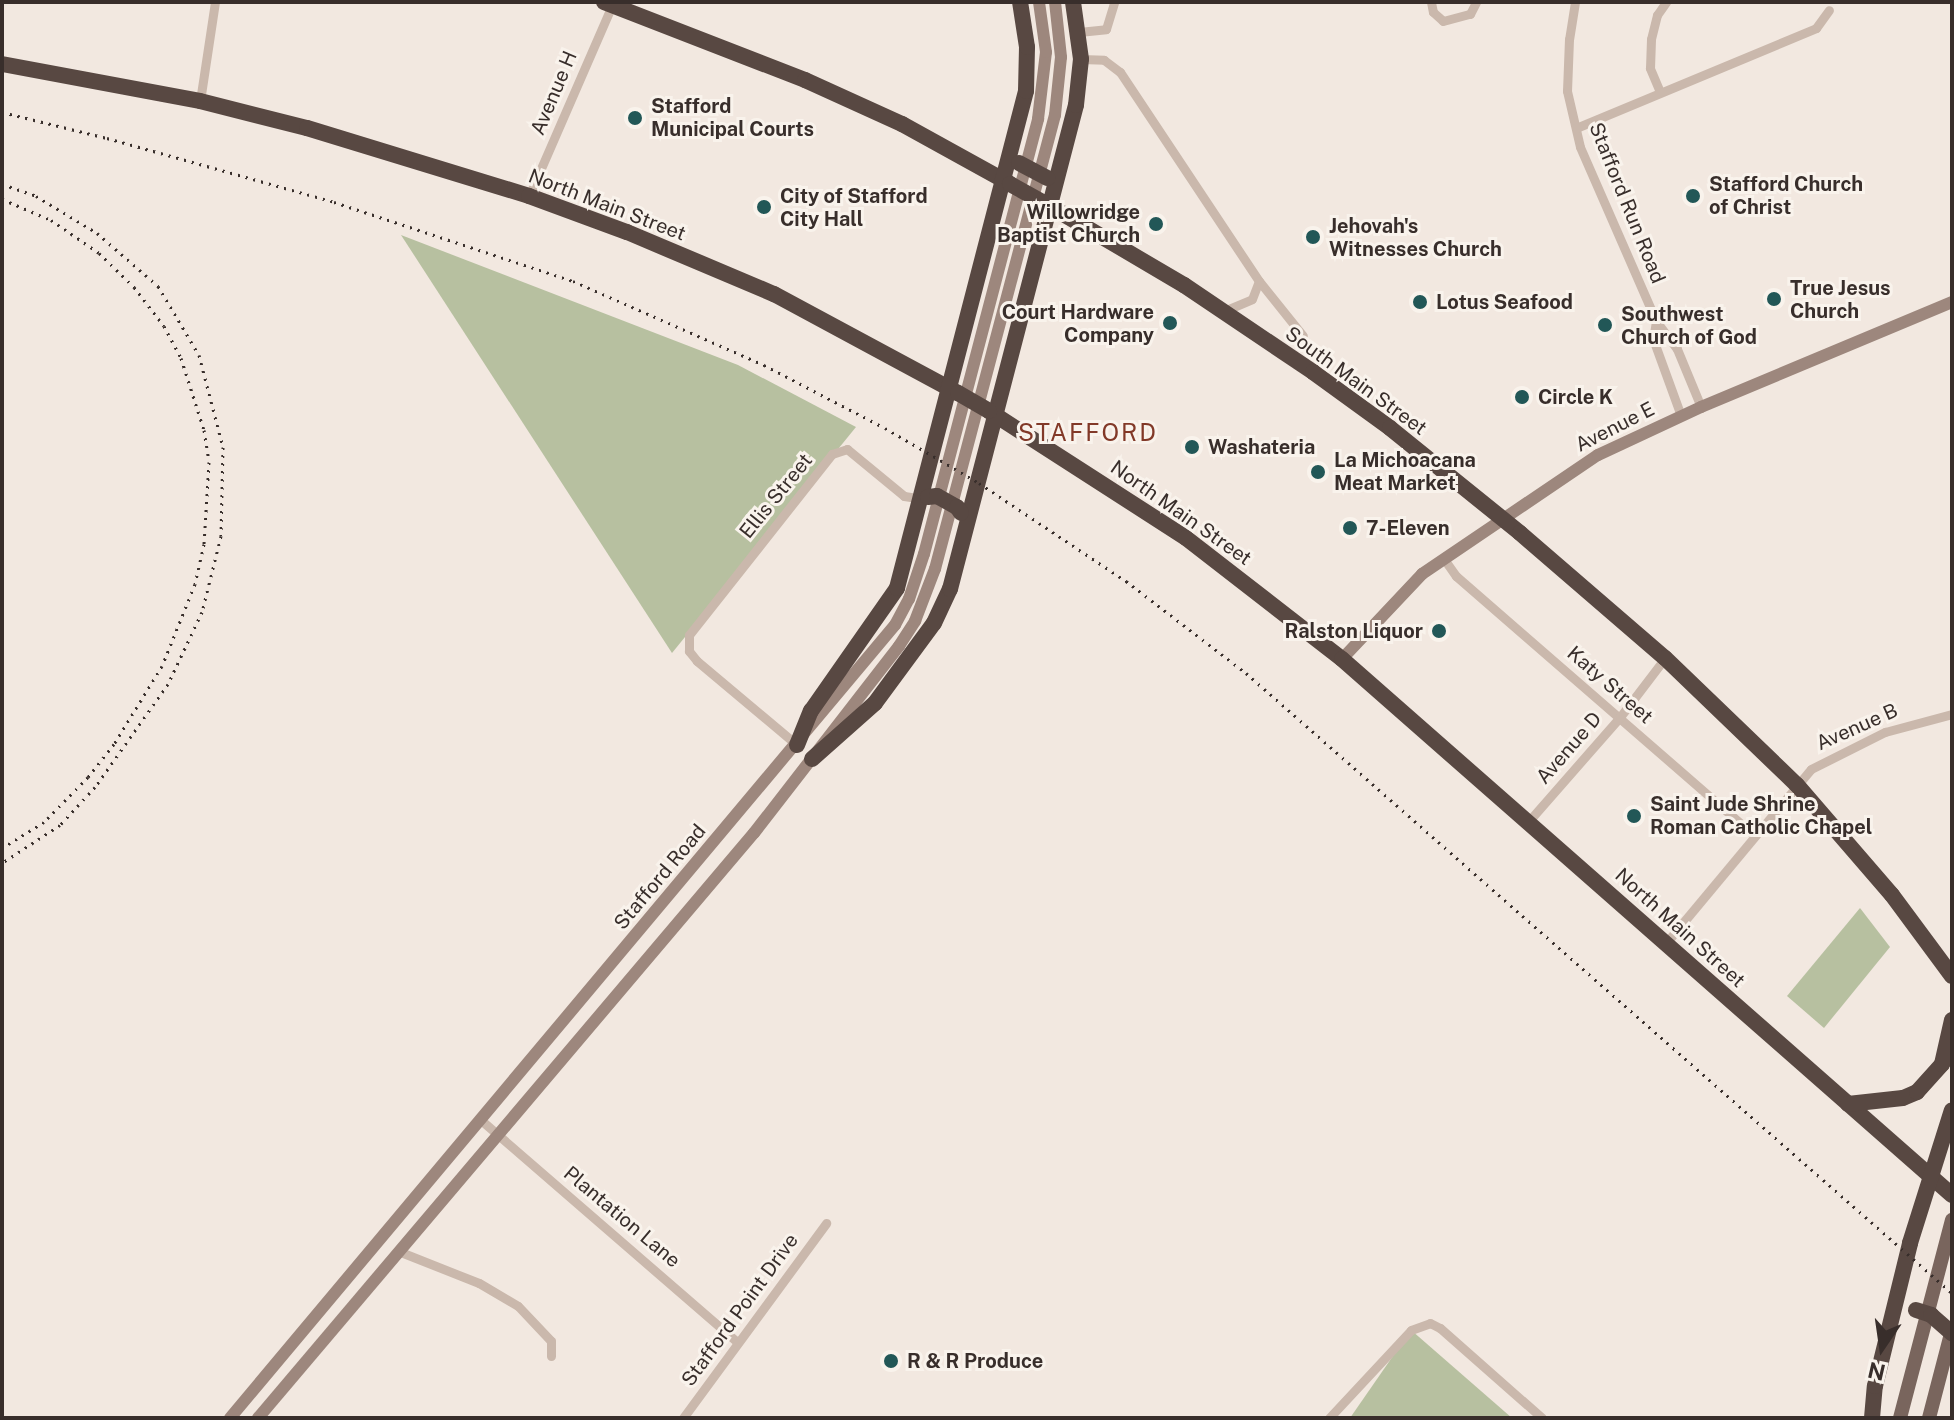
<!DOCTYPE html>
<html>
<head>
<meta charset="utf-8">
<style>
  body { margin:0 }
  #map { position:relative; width:1954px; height:1420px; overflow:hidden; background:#f2e8e0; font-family:"Public Sans",sans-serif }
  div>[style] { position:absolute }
  .green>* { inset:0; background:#b7c0a0 }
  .street>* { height:9px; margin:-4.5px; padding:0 4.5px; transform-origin:4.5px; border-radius:4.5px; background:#cab8ac }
  .secondary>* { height:12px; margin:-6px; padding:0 6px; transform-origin:6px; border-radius:6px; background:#9d877d }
  .primary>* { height:14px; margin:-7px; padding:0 7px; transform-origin:7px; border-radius:7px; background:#79655d }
  .highway>* { height:16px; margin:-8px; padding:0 8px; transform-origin:8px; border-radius:8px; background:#584842 }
  .rail>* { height:3px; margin-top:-1.5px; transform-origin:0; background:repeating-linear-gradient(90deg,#382e2b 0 2px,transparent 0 8px) }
  .highway-bridge>* { height:16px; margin:-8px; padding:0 8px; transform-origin:8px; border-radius:8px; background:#584842 }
  .dots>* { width:22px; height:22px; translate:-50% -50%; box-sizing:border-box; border:4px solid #f9f3ec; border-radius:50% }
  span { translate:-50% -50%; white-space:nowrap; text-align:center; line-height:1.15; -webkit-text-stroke:6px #f9f3ec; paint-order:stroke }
  .street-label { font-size:20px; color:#382e2b }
  .poi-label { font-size:20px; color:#382e2b; font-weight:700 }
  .left { translate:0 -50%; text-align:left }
  .right { translate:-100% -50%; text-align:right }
  .quarter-label { font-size:24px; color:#823928; letter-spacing:2px }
  .frame { position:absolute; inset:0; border:4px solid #382e2b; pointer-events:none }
  .north { position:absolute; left:1842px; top:1308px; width:80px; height:80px; -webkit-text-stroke:6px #f9f3ec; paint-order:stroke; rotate:193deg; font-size:22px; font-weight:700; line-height:32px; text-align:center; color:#382e2b }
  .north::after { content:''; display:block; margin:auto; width:28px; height:36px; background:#382e2b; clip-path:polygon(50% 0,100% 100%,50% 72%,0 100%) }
</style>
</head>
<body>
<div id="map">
  <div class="green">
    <div style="clip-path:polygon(401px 235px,738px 365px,856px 427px,672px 653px)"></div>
    <div style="clip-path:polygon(1860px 908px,1890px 947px,1824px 1028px,1787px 996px)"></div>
    <div style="clip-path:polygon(1411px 1330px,1512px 1418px,1350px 1418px)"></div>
  </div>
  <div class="street">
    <div style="left:1431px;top:2px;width:10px;rotate:79deg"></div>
    <div style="left:1433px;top:12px;width:13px;rotate:42deg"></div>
    <div style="left:1443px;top:21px;width:28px;rotate:-15deg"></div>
    <div style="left:1470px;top:14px;width:13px;rotate:-63deg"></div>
    <div style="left:1575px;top:2px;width:37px;rotate:99deg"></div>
    <div style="left:1569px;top:39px;width:52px;rotate:92.2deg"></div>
    <div style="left:1567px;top:91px;width:57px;rotate:76.9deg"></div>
    <div style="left:1580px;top:147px;width:190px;rotate:66.4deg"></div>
    <div style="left:1656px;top:321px;width:35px;rotate:53deg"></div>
    <div style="left:1677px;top:349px;width:63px;rotate:67.5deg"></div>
    <div style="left:1079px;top:32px;width:27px;rotate:-6deg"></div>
    <div style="left:1106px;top:29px;width:28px;rotate:-73deg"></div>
    <div style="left:1081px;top:59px;width:23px;rotate:2deg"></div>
    <div style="left:1104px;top:60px;width:20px;rotate:37deg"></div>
    <div style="left:1120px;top:72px;width:251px;rotate:56.4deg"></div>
    <div style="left:1259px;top:281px;width:70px;rotate:51.3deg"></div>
    <div style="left:1660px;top:92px;width:26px;rotate:-113deg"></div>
    <div style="left:1650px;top:68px;width:29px;rotate:-88deg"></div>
    <div style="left:1651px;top:39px;width:25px;rotate:-76deg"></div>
    <div style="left:1657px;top:15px;width:16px;rotate:-55deg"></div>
    <div style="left:200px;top:101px;width:100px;rotate:-81.4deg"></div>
    <div style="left:1576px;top:128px;width:260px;rotate:-22.6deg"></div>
    <div style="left:1816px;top:28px;width:22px;rotate:-54deg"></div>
    <div style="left:529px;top:196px;width:208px;rotate:-66.5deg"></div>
    <div style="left:1224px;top:311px;width:30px;rotate:-23deg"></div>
    <div style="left:1252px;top:299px;width:19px;rotate:-69deg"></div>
    <div style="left:1656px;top:321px;width:18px;rotate:99deg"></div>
    <div style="left:1653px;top:339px;width:82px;rotate:70deg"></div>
    <div style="left:1444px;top:559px;width:21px;rotate:55deg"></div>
    <div style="left:1456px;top:576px;width:396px;rotate:41deg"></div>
    <div style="left:797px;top:745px;width:131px;rotate:-140deg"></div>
    <div style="left:697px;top:661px;width:13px;rotate:-129deg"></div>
    <div style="left:689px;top:651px;width:16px;rotate:-90deg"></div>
    <div style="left:689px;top:635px;width:231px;rotate:-51.7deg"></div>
    <div style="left:832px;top:454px;width:16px;rotate:-18deg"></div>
    <div style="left:847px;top:449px;width:74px;rotate:39.5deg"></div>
    <div style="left:904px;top:496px;width:13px;rotate:9deg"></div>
    <div style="left:1528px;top:822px;width:140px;rotate:-48.8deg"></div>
    <div style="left:1620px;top:717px;width:74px;rotate:-52.7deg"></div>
    <div style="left:1666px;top:943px;width:226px;rotate:-50.2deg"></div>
    <div style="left:1811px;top:769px;width:83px;rotate:-26.6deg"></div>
    <div style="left:1885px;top:732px;width:69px;rotate:-15deg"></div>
    <div style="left:482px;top:1121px;width:337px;rotate:40.9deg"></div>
    <div style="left:398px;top:1251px;width:87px;rotate:21.6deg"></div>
    <div style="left:479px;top:1283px;width:45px;rotate:30.5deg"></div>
    <div style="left:518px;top:1306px;width:48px;rotate:46.7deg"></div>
    <div style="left:551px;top:1341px;width:15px;rotate:90deg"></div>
    <div style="left:683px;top:1418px;width:242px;rotate:-53.7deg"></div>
    <div style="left:1329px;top:1418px;width:120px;rotate:-47deg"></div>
    <div style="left:1411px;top:1330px;width:20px;rotate:-20deg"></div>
    <div style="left:1430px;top:1323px;width:11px;rotate:27deg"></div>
    <div style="left:1440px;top:1328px;width:136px;rotate:41.4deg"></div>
  </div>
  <div class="secondary">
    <div style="left:1342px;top:659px;width:117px;rotate:-46.7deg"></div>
    <div style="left:1422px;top:574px;width:212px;rotate:-34.1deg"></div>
    <div style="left:1598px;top:455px;width:114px;rotate:-25deg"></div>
    <div style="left:1701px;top:407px;width:272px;rotate:-22.7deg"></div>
    <div style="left:230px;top:1418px;width:1035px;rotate:-50.02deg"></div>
    <div style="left:895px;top:625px;width:30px;rotate:-62deg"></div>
    <div style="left:909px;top:599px;width:47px;rotate:-71.6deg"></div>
    <div style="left:924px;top:554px;width:450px;rotate:-75.3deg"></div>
    <div style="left:1038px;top:119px;width:67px;rotate:-83.2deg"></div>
    <div style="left:1046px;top:52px;width:50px;rotate:-98deg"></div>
    <div style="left:258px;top:1418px;width:767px;rotate:-49.71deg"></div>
    <div style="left:754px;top:833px;width:237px;rotate:-52.2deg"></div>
    <div style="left:899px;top:646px;width:30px;rotate:-57deg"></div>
    <div style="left:915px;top:621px;width:56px;rotate:-69deg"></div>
    <div style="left:935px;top:569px;width:470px;rotate:-75.2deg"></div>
    <div style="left:1055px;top:115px;width:58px;rotate:-84.1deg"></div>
    <div style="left:1061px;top:57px;width:55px;rotate:-96.2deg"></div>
  </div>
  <div class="primary">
    <div style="left:1900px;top:1418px;width:205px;rotate:-75.3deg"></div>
    <div style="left:1929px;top:1418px;width:91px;rotate:-75.4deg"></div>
  </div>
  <div class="highway">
    <div style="left:604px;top:2px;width:216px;rotate:21.2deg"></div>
    <div style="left:805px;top:80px;width:107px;rotate:24.4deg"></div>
    <div style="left:902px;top:124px;width:122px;rotate:28.9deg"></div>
    <div style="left:2px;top:64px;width:201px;rotate:10.6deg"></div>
    <div style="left:200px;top:101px;width:110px;rotate:14.2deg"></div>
    <div style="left:307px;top:128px;width:232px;rotate:17deg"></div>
    <div style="left:529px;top:196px;width:104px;rotate:20.2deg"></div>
    <div style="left:627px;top:232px;width:160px;rotate:22.9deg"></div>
    <div style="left:774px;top:294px;width:209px;rotate:28.3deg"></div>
    <div style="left:1043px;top:202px;width:164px;rotate:30.5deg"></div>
    <div style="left:1184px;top:285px;width:156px;rotate:34deg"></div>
    <div style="left:1313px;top:372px;width:95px;rotate:36deg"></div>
    <div style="left:1390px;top:428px;width:167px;rotate:38.9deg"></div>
    <div style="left:1520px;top:533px;width:191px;rotate:40.8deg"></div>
    <div style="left:1665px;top:658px;width:183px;rotate:43.9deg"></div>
    <div style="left:1797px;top:785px;width:145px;rotate:49.2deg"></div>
    <div style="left:1892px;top:895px;width:101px;rotate:53.5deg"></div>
    <div style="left:989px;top:411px;width:234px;rotate:32.8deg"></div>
    <div style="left:1186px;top:538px;width:197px;rotate:37.8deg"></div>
    <div style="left:1342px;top:659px;width:812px;rotate:41.31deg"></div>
    <div style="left:797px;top:745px;width:37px;rotate:-68deg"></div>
    <div style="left:811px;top:711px;width:150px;rotate:-55deg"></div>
    <div style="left:897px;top:588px;width:513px;rotate:-75.45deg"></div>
    <div style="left:1026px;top:91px;width:44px;rotate:-88.7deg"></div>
    <div style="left:1027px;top:47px;width:46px;rotate:-98.8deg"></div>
    <div style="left:812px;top:759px;width:84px;rotate:-41.6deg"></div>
    <div style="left:875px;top:703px;width:99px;rotate:-53.6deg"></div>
    <div style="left:934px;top:623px;width:38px;rotate:-65deg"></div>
    <div style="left:950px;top:589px;width:500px;rotate:-75.41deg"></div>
    <div style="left:1076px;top:105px;width:46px;rotate:-83.8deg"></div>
    <div style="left:1081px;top:59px;width:58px;rotate:-98deg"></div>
    <div style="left:1848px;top:1104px;width:55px;rotate:-6.2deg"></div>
    <div style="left:1903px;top:1098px;width:15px;rotate:-23deg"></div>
    <div style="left:1917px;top:1092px;width:38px;rotate:-48deg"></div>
    <div style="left:1942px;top:1064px;width:45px;rotate:-77.2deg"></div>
    <div style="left:1872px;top:1418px;width:32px;rotate:-85deg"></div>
    <div style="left:1875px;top:1386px;width:147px;rotate:-76.2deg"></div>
    <div style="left:1910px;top:1243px;width:139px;rotate:-72.5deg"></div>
  </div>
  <div class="rail">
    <div style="left:2px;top:112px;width:108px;rotate:13.9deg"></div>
    <div style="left:107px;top:138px;width:236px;rotate:15.7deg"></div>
    <div style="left:334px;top:202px;width:252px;rotate:18.3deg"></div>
    <div style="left:573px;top:281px;width:209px;rotate:23.7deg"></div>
    <div style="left:764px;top:365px;width:136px;rotate:27.5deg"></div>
    <div style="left:885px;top:428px;width:109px;rotate:30.3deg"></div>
    <div style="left:979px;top:483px;width:177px;rotate:33.7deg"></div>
    <div style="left:1126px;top:581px;width:151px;rotate:37.5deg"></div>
    <div style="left:1246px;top:673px;width:940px;rotate:41.29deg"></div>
    <div style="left:2px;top:184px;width:36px;rotate:19deg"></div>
    <div style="left:36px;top:196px;width:71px;rotate:31.2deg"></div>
    <div style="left:97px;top:233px;width:81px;rotate:41deg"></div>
    <div style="left:158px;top:286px;width:80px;rotate:59.3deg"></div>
    <div style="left:199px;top:355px;width:95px;rotate:75.4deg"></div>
    <div style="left:223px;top:447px;width:89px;rotate:91.3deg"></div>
    <div style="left:221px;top:536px;width:78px;rotate:104deg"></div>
    <div style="left:202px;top:612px;width:80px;rotate:115.3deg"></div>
    <div style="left:168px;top:684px;width:126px;rotate:125.3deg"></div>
    <div style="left:95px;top:787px;width:52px;rotate:132.6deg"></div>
    <div style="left:60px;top:825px;width:69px;rotate:146.8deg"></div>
    <div style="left:2px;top:199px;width:53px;rotate:23.2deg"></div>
    <div style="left:51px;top:220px;width:58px;rotate:34.5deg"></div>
    <div style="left:99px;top:253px;width:49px;rotate:44.2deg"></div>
    <div style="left:134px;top:287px;width:49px;rotate:52.4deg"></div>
    <div style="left:164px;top:326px;width:36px;rotate:62deg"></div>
    <div style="left:181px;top:358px;width:76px;rotate:72.3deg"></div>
    <div style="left:204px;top:430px;width:32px;rotate:81deg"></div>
    <div style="left:209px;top:462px;width:82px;rotate:93.5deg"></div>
    <div style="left:204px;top:544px;width:41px;rotate:102.7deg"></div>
    <div style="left:195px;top:584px;width:88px;rotate:111.9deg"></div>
    <div style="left:162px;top:666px;width:92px;rotate:121.6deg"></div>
    <div style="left:114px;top:744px;width:42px;rotate:128.2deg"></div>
    <div style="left:88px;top:777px;width:63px;rotate:134.4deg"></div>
    <div style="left:44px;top:822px;width:49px;rotate:148.2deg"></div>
  </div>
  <div class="highway-bridge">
    <div style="left:1019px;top:163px;width:32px;rotate:28deg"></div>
    <div style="left:1010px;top:184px;width:38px;rotate:29deg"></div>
    <div style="left:958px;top:393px;width:36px;rotate:30deg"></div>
    <div style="left:928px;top:497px;width:9px;rotate:-6deg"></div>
    <div style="left:937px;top:496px;width:23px;rotate:29deg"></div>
    <div style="left:957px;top:507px;width:7px;rotate:56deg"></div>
    <div style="left:1916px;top:1310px;width:16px;rotate:18deg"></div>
    <div style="left:1931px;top:1315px;width:28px;rotate:41deg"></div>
  </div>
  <div class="dots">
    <div style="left:635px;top:118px;background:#225757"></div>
    <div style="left:1693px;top:196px;background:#225757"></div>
    <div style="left:764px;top:207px;background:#225757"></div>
    <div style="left:1156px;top:224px;background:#225757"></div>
    <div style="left:1313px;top:237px;background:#225757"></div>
    <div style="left:1774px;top:299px;background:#225757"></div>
    <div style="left:1420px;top:302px;background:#225757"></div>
    <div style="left:1170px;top:323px;background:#225757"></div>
    <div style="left:1605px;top:325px;background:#225757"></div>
    <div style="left:1522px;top:397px;background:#225757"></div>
    <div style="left:1192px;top:447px;background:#225757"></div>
    <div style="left:1318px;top:472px;background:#225757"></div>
    <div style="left:1350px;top:528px;background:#225757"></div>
    <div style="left:1439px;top:631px;background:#225757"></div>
    <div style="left:1634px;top:816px;background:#225757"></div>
    <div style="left:891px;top:1361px;background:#225757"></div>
  </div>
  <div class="street-label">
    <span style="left:554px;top:93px;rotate:-67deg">Avenue H</span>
    <span style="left:1627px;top:203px;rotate:68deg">Stafford Run Road</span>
    <span style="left:607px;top:205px;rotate:21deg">North Main Street</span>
    <span style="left:1356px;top:381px;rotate:36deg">South Main Street</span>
    <span style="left:1615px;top:427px;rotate:-27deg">Avenue E</span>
    <span style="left:776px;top:496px;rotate:-51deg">Ellis Street</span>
    <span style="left:1181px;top:513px;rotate:35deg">North Main Street</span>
    <span style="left:1610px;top:685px;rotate:41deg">Katy Street</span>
    <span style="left:1857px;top:727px;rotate:-24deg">Avenue B</span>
    <span style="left:1569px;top:748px;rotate:-49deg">Avenue D</span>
    <span style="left:660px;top:877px;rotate:-50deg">Stafford Road</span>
    <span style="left:1680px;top:928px;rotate:42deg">North Main Street</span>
    <span style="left:622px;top:1217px;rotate:40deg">Plantation Lane</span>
    <span style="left:740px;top:1310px;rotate:-54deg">Stafford Point Drive</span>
  </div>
  <div class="poi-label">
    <span class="left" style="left:651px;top:118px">Stafford<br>Municipal Courts</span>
    <span class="left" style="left:1709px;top:196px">Stafford Church<br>of Christ</span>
    <span class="left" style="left:780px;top:208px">City of Stafford<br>City Hall</span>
    <span class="right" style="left:1140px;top:224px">Willowridge<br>Baptist Church</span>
    <span class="left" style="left:1329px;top:238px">Jehovah's<br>Witnesses Church</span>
    <span class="left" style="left:1790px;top:300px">True Jesus<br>Church</span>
    <span class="left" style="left:1436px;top:302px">Lotus Seafood</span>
    <span class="right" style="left:1154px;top:324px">Court Hardware<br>Company</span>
    <span class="left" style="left:1621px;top:326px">Southwest<br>Church of God</span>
    <span class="left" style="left:1538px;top:397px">Circle K</span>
    <span class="left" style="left:1208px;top:447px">Washateria</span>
    <span class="left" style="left:1334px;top:472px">La Michoacana<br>Meat Market</span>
    <span class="left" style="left:1366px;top:528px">7-Eleven</span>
    <span class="right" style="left:1423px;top:631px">Ralston Liquor</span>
    <span class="left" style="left:1650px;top:816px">Saint Jude Shrine<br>Roman Catholic Chapel</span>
    <span class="left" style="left:907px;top:1361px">R &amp; R Produce</span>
  </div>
  <div class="quarter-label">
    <span style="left:1088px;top:433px">STAFFORD</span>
  </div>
  <div class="frame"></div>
  <div class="north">N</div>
</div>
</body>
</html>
